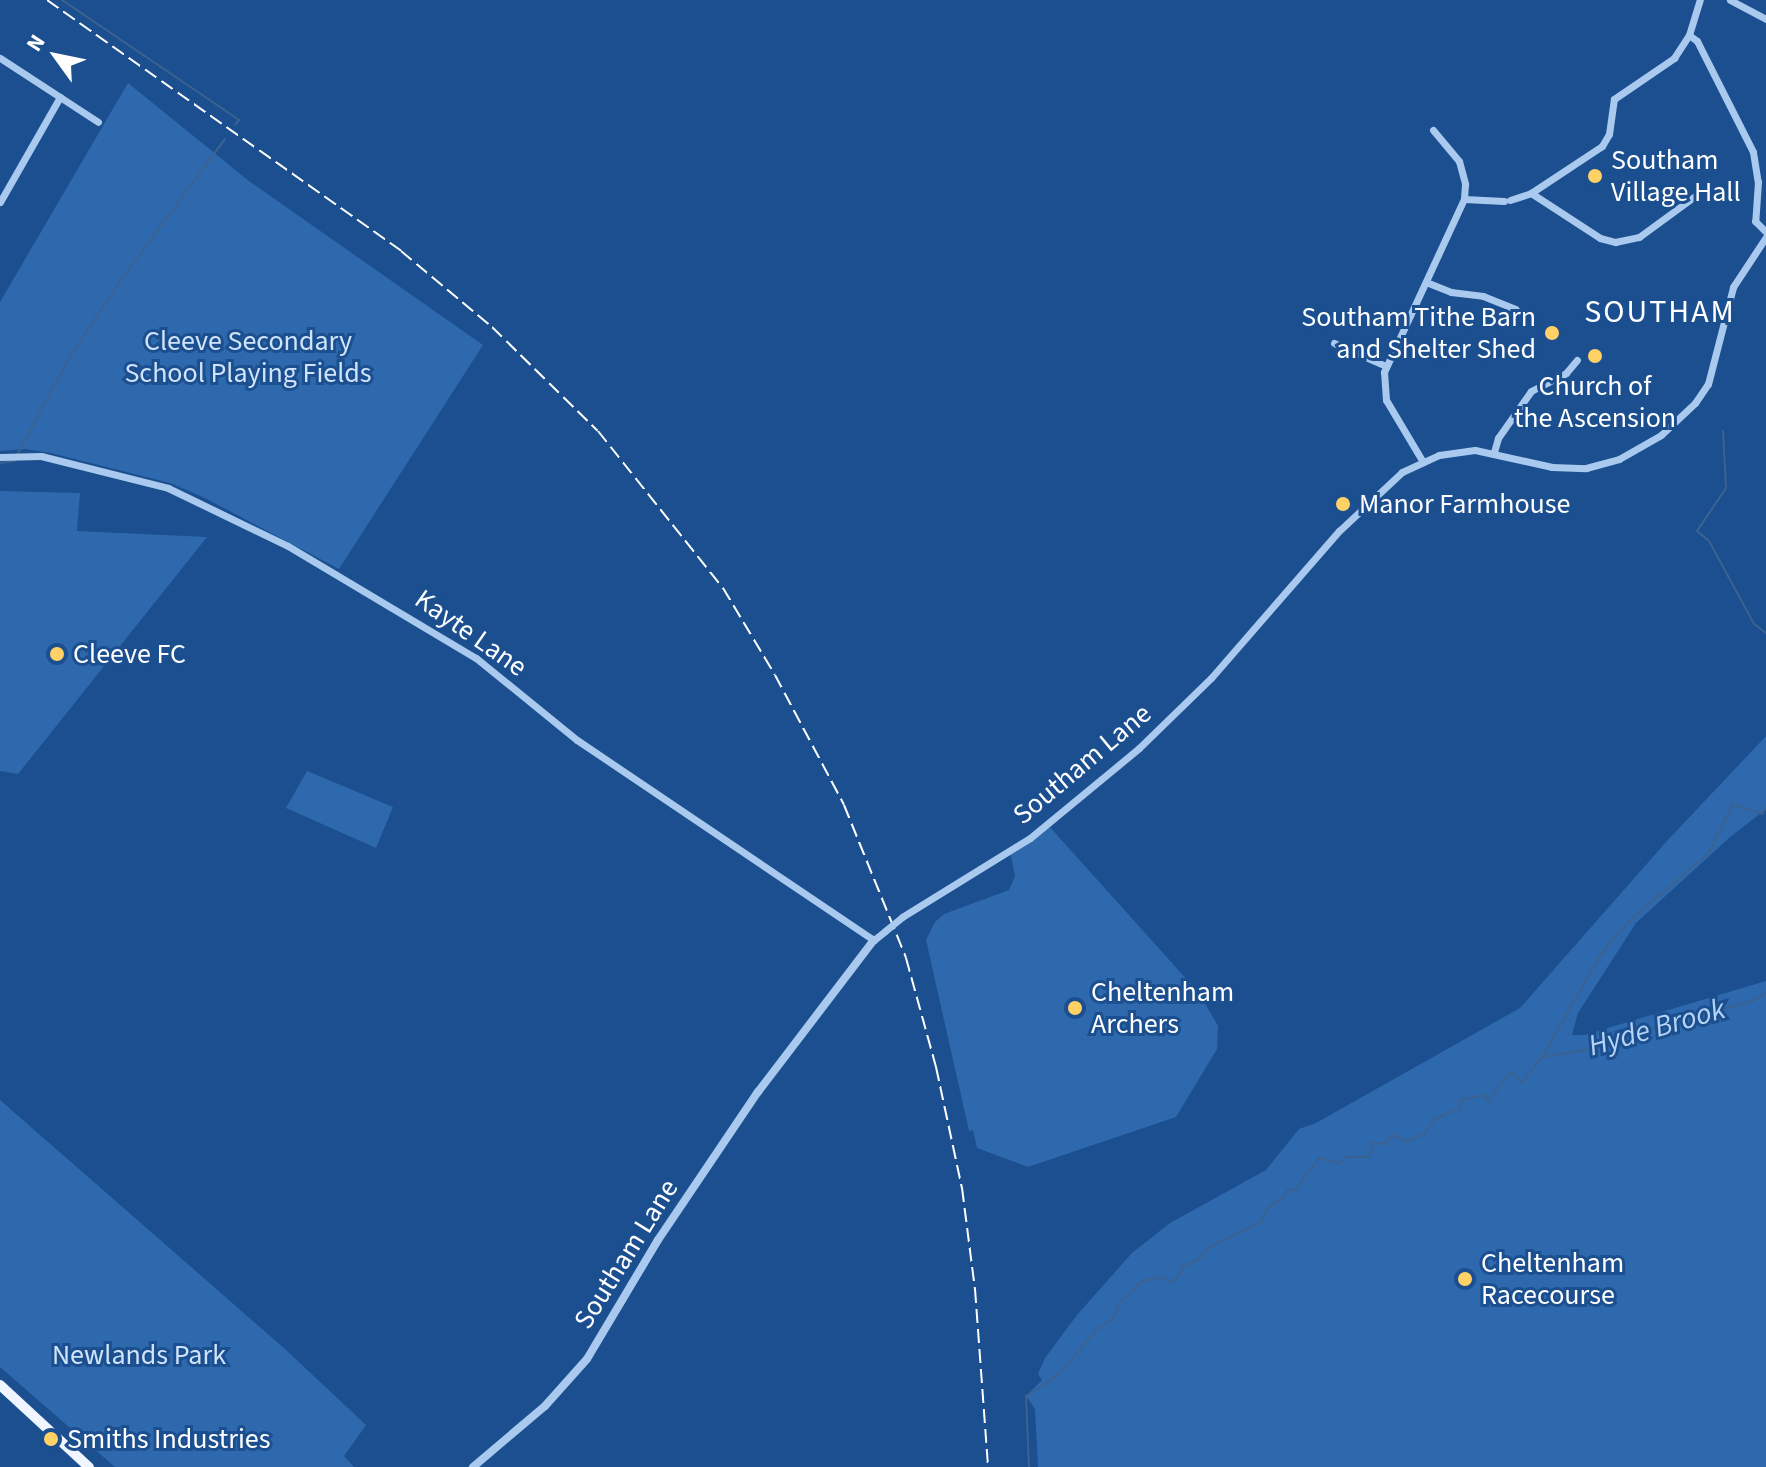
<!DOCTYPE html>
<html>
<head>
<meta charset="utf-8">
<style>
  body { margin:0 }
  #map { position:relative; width:1766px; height:1467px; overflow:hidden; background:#1b4f8f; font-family:"Source Sans 3",sans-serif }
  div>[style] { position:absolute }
  .green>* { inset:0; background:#2e69ad }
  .stream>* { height:2px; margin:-1px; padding:0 1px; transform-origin:1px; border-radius:1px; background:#3c6290 }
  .minor>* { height:7px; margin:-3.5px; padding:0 3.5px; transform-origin:3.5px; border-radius:3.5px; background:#a9c9ee }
  .tertiary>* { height:8px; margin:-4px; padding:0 4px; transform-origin:4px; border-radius:4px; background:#a9c9ee }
  .primary>* { height:10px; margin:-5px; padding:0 5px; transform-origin:5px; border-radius:5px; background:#f0f6ff }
  .rail>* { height:2px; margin-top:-1px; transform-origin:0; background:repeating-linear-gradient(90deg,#fff 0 14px,transparent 0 20px) }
  .minor-bridge>* { height:7px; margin:-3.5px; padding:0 3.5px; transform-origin:3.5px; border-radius:3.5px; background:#a9c9ee }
  .dots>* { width:22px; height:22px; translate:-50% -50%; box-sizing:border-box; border:4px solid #1b4f8f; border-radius:50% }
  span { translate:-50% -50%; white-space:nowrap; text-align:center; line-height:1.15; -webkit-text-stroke:6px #1b4f8f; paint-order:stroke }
  .poi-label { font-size:28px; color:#fff }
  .left { translate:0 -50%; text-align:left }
  .right { translate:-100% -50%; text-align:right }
  .park-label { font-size:28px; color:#cfe3fa }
  .street-label { font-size:28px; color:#fff }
  .water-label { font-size:30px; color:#b5d3f5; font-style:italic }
  .quarter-label { font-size:32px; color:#fff; letter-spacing:2px }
  .north { position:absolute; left:16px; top:16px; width:80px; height:80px; -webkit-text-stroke:6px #1b4f8f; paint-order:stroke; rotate:303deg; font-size:22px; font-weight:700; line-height:32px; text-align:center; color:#fff }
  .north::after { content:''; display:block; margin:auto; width:28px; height:36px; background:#fff; clip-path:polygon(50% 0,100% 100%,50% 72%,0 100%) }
</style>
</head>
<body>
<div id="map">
  <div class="green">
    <div style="clip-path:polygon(128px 83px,249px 181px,483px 345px,339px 569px,203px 497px,170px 483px,51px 453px,25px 449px,0 451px,0 302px)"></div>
    <div style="clip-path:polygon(0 491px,80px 493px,77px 531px,207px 537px,18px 774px,0 771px)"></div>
    <div style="clip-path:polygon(1766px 736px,1766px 809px,1729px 838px,1636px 923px,1578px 1013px,1572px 1035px,1584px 1035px,1766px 981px,1766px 1467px,1038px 1467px,1035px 1409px,1026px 1396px,1042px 1380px,1038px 1374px,1045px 1358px,1077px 1315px,1132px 1253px,1170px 1223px,1266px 1170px,1299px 1129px,1316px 1123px,1520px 1008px,1666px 842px)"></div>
    <div style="clip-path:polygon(307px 771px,393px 807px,376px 848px,286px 808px)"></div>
    <div style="clip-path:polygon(1048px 825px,1199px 993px,1218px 1026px,1217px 1049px,1176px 1117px,1028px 1167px,977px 1148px,973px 1130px,969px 1131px,926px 940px,935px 922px,944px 914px,1009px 890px,1015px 876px,1010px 851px)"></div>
    <div style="clip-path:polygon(0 1100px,285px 1349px,366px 1425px,344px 1456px,354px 1467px,115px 1467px,0 1367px)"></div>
  </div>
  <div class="stream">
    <div style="left:62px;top:0;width:214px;rotate:34.1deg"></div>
    <div style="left:239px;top:120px;width:6px;rotate:129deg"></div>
    <div style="left:1723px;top:431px;width:57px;rotate:87deg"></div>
    <div style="left:1726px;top:488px;width:52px;rotate:124deg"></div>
    <div style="left:1697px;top:531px;width:16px;rotate:40deg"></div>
    <div style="left:1709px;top:541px;width:94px;rotate:61.5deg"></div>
    <div style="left:1754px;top:624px;width:15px;rotate:37deg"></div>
    <div style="left:17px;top:455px;width:116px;rotate:-61.7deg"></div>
    <div style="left:72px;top:353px;width:83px;rotate:-56.3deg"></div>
    <div style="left:118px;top:284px;width:180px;rotate:-53.6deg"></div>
    <div style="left:0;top:463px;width:15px;rotate:-8deg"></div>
    <div style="left:1542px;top:1057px;width:119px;rotate:-60.2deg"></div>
    <div style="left:1601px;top:954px;width:42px;rotate:-49.8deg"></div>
    <div style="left:1628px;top:922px;width:105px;rotate:-40.4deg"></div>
    <div style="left:1708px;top:854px;width:56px;rotate:-63.4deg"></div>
    <div style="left:1733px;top:804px;width:31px;rotate:19deg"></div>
    <div style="left:1762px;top:814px;width:7px;rotate:-56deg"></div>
    <div style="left:1029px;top:1467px;width:71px;rotate:-92.4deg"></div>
    <div style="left:1026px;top:1396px;width:37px;rotate:-33deg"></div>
    <div style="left:1057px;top:1376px;width:57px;rotate:-49.3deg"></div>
    <div style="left:1094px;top:1333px;width:27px;rotate:-39deg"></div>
    <div style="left:1115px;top:1316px;width:12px;rotate:-76deg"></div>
    <div style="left:1118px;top:1304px;width:33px;rotate:-44deg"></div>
    <div style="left:1142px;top:1281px;width:21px;rotate:-11deg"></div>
    <div style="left:1163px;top:1277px;width:9px;rotate:32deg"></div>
    <div style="left:1171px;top:1282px;width:10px;rotate:-37deg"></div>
    <div style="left:1179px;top:1276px;width:9px;rotate:-72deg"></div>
    <div style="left:1182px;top:1267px;width:19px;rotate:-25deg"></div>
    <div style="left:1199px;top:1259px;width:16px;rotate:-50deg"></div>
    <div style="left:1209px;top:1247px;width:58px;rotate:-25.7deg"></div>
    <div style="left:1261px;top:1222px;width:18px;rotate:-63deg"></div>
    <div style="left:1269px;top:1206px;width:16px;rotate:-27deg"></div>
    <div style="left:1283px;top:1199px;width:11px;rotate:-63deg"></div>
    <div style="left:1288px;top:1189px;width:7px;rotate:8deg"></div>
    <div style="left:1295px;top:1190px;width:40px;rotate:-53deg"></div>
    <div style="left:1319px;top:1158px;width:22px;rotate:16deg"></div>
    <div style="left:1340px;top:1164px;width:9px;rotate:-54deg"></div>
    <div style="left:1345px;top:1157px;width:24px"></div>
    <div style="left:1369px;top:1157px;width:15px;rotate:-74deg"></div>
    <div style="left:1373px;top:1143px;width:13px;rotate:4deg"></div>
    <div style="left:1386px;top:1144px;width:11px;rotate:-56deg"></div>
    <div style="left:1392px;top:1135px;width:16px;rotate:22deg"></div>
    <div style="left:1407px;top:1141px;width:17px;rotate:-21deg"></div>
    <div style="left:1423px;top:1135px;width:22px;rotate:-51deg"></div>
    <div style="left:1437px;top:1118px;width:26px;rotate:-23deg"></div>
    <div style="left:1461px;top:1108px;width:8px;rotate:-90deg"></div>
    <div style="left:1461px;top:1100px;width:24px;rotate:-12deg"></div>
    <div style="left:1484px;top:1095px;width:8px;rotate:60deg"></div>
    <div style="left:1488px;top:1102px;width:37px;rotate:-54deg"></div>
    <div style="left:1510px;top:1072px;width:16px;rotate:40deg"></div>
    <div style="left:1522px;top:1082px;width:32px;rotate:-51deg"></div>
    <div style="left:1542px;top:1057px;width:75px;rotate:-9.2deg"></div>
    <div style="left:1616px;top:1045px;width:19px;rotate:-35deg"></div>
    <div style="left:1632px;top:1034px;width:125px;rotate:-15.3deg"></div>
    <div style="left:1753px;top:1001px;width:15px;rotate:-32deg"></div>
  </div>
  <div class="minor">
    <div style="left:1730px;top:0;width:41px;rotate:27.8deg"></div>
    <div style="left:1689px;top:35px;width:10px;rotate:37deg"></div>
    <div style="left:1697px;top:41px;width:124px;rotate:63.2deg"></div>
    <div style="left:1753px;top:152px;width:30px;rotate:81deg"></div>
    <div style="left:1758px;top:182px;width:39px;rotate:94deg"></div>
    <div style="left:1755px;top:221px;width:16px;rotate:45deg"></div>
    <div style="left:0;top:58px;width:117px;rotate:33.1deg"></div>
    <div style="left:1433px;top:130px;width:40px;rotate:50deg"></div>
    <div style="left:1459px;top:161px;width:24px;rotate:75deg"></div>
    <div style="left:1465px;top:184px;width:15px;rotate:94deg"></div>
    <div style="left:1531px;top:193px;width:82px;rotate:33.1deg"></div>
    <div style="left:1600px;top:238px;width:16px;rotate:15deg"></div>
    <div style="left:1615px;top:242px;width:25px;rotate:-12deg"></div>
    <div style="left:1639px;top:237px;width:69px;rotate:-36.2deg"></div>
    <div style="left:1510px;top:200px;width:22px;rotate:-18deg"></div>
    <div style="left:1531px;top:193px;width:85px;rotate:-33.5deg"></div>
    <div style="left:1602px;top:146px;width:14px;rotate:-60deg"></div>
    <div style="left:1609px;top:134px;width:35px;rotate:-82deg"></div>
    <div style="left:1614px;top:99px;width:73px;rotate:-34.3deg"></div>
    <div style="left:1674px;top:58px;width:27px;rotate:-57deg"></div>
    <div style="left:1689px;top:35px;width:37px;rotate:-73deg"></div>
    <div style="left:0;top:202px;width:121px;rotate:-60.3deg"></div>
    <div style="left:1426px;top:282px;width:27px;rotate:22deg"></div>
    <div style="left:1451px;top:292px;width:32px;rotate:7deg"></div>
    <div style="left:1483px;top:296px;width:35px;rotate:22deg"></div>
    <div style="left:1334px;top:343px;width:57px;rotate:23.9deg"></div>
    <div style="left:1494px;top:452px;width:15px;rotate:-74deg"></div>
    <div style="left:1498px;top:438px;width:57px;rotate:-54.9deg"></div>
    <div style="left:1531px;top:391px;width:39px;rotate:-27deg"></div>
    <div style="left:1566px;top:373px;width:17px;rotate:-50deg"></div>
    <div style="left:0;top:457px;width:41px;rotate:-1.4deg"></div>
    <div style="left:41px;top:456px;width:131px;rotate:14.1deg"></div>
    <div style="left:168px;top:488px;width:133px;rotate:25.8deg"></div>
    <div style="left:288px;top:546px;width:219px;rotate:30.8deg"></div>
    <div style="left:476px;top:658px;width:130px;rotate:39.1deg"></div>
    <div style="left:577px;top:740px;width:358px;rotate:34deg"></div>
    <div style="left:874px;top:940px;width:14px;rotate:-39deg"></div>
    <div style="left:1423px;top:462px;width:72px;rotate:-120.8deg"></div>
    <div style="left:1386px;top:400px;width:28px;rotate:-94deg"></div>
    <div style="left:1384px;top:372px;width:191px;rotate:-65.2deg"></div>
    <div style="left:1464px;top:199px;width:40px;rotate:2.9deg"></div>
    <div style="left:902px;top:917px;width:150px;rotate:-31.7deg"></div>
    <div style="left:1030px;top:838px;width:141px;rotate:-39.5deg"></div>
    <div style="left:1139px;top:748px;width:100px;rotate:-44.2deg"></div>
    <div style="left:1211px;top:678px;width:195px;rotate:-49deg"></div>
    <div style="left:1339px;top:531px;width:86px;rotate:-43.1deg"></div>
    <div style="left:1402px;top:472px;width:41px;rotate:-24.7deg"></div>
    <div style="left:1439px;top:455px;width:36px;rotate:-8deg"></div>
    <div style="left:1475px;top:450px;width:79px;rotate:12.4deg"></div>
    <div style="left:1552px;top:467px;width:34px;rotate:2deg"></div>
    <div style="left:1586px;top:468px;width:34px;rotate:-15deg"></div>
    <div style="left:1619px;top:459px;width:48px;rotate:-29.7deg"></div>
    <div style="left:1661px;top:435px;width:47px;rotate:-43.3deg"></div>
    <div style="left:1695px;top:403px;width:23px;rotate:-56deg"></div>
    <div style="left:1708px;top:384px;width:100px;rotate:-75.5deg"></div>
    <div style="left:1733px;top:287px;width:60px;rotate:-56.6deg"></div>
  </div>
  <div class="tertiary">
    <div style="left:473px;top:1467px;width:94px;rotate:-40.3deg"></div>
    <div style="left:545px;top:1406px;width:63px;rotate:-48.2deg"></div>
    <div style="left:587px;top:1359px;width:139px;rotate:-59.2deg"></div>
    <div style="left:658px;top:1240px;width:179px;rotate:-56deg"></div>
    <div style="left:758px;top:1092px;width:191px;rotate:-52.7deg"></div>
  </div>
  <div class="primary">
    <div style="left:0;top:1385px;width:121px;rotate:42.7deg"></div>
  </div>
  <div class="rail">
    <div style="left:47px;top:0;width:434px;rotate:35.3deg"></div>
    <div style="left:401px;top:251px;width:119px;rotate:39.9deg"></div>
    <div style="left:492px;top:327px;width:148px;rotate:44.5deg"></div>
    <div style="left:598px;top:431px;width:201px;rotate:51.5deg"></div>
    <div style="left:723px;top:588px;width:101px;rotate:59.1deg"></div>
    <div style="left:775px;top:675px;width:147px;rotate:62deg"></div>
    <div style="left:844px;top:805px;width:165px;rotate:67.9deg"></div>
    <div style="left:906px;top:958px;width:113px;rotate:74.6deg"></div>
    <div style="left:936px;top:1067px;width:124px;rotate:77.9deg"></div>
    <div style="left:962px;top:1188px;width:102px;rotate:82.7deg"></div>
    <div style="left:975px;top:1289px;width:178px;rotate:85.8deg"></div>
  </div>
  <div class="minor-bridge">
    <div style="left:885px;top:931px;width:22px;rotate:-39deg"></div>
  </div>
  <div class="dots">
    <div style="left:1595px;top:176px;background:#ffd166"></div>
    <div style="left:1552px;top:333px;background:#ffd166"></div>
    <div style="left:1595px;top:356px;background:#ffd166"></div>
    <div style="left:1343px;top:504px;background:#ffd166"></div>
    <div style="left:57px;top:654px;background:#ffd166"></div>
    <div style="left:1075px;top:1008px;background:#ffd166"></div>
    <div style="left:1465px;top:1279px;background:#ffd166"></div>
    <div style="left:51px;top:1439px;background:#ffd166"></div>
  </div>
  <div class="poi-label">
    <span class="left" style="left:1611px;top:176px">Southam<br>Village Hall</span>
    <span class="right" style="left:1536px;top:333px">Southam Tithe Barn<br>and Shelter Shed</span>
    <span style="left:1595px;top:402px">Church of<br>the Ascension</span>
    <span class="left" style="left:1359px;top:504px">Manor Farmhouse</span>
    <span class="left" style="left:73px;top:654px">Cleeve FC</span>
    <span class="left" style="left:1091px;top:1008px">Cheltenham<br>Archers</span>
    <span class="left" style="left:1481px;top:1279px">Cheltenham<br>Racecourse</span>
    <span class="left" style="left:67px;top:1439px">Smiths Industries</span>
  </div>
  <div class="park-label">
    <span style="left:248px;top:357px">Cleeve Secondary<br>School Playing Fields</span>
    <span style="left:139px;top:1355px">Newlands Park</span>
  </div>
  <div class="street-label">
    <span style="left:471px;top:633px;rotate:35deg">Kayte Lane</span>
    <span style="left:1082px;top:764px;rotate:-40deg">Southam Lane</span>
    <span style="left:626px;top:1254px;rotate:-58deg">Southam Lane</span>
  </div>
  <div class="water-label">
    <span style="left:1657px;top:1028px;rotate:-16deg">Hyde Brook</span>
  </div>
  <div class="quarter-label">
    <span style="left:1660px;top:312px">SOUTHAM</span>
  </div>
  <div class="north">N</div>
</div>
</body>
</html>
